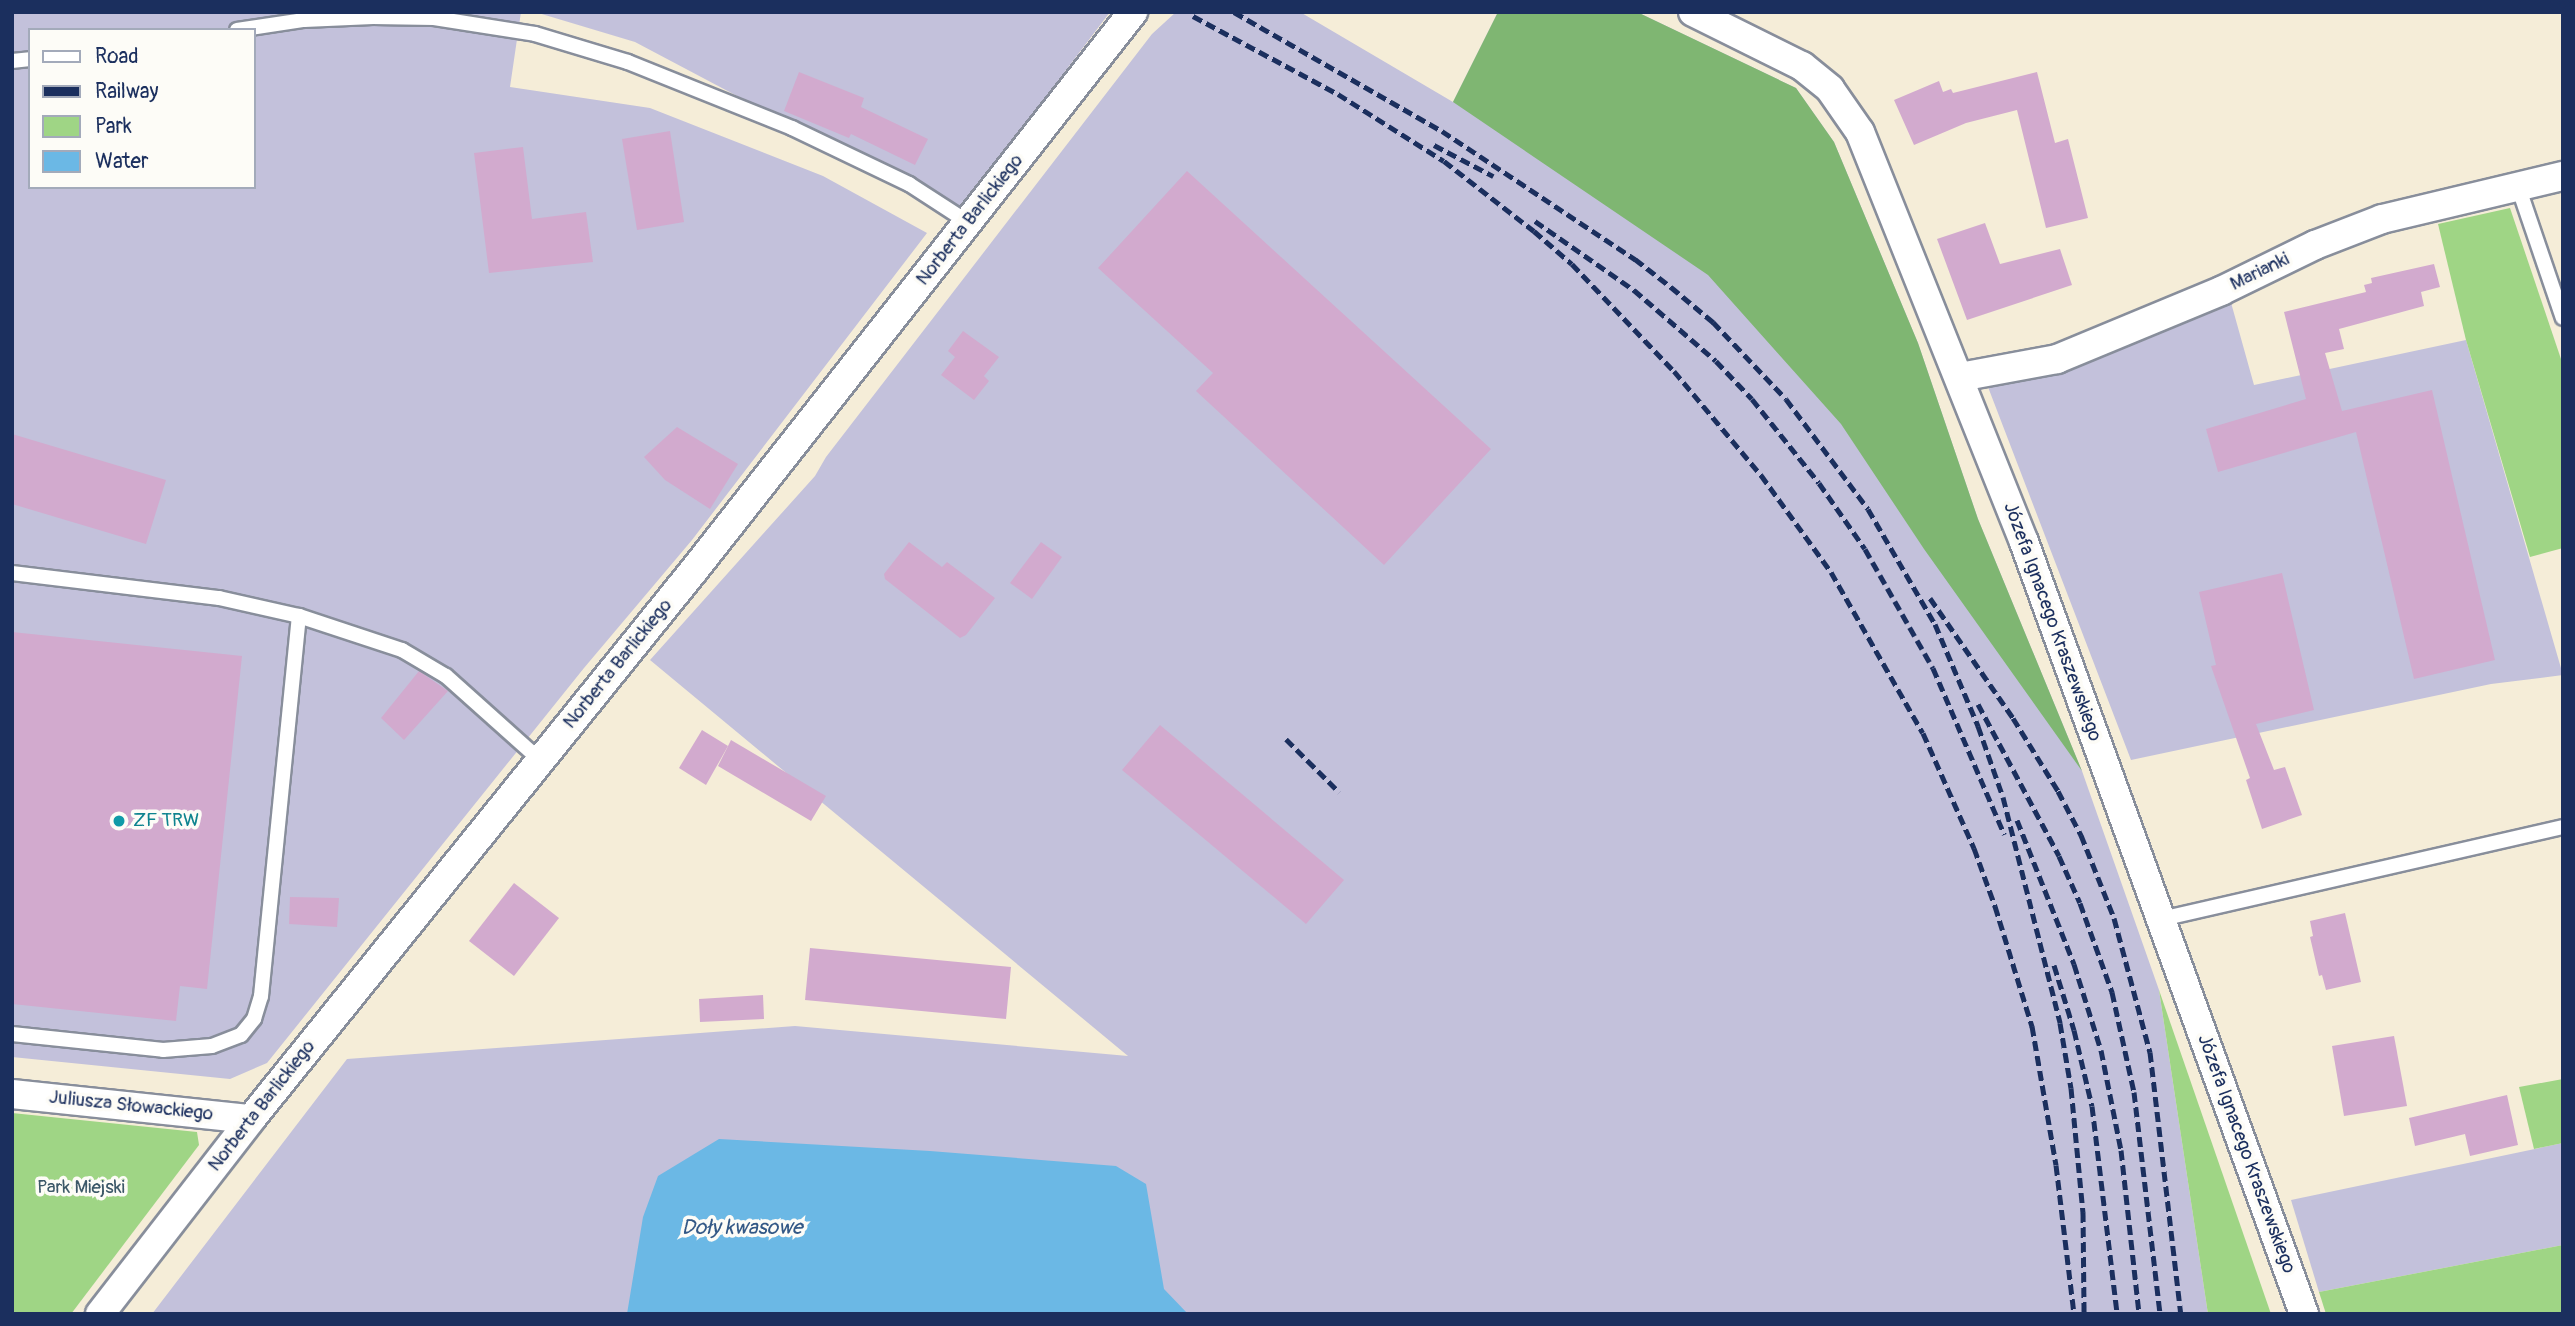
<!DOCTYPE html>
<html>
<head>
<meta charset="utf-8">
<style>
  body { margin:0 }
  #map { position:relative; width:2575px; height:1326px; overflow:hidden; background:#f5edd8; font-family:Pangolin,sans-serif }
  div>[style] { position:absolute }
  .industrial>* { inset:0; background:#c3c1db }
  .green>* { inset:0; background:#9fd585 }
  .forest>* { inset:0; background:#7fb672 }
  .water>* { inset:0; background:#6bb8e5 }
  .building>* { inset:0; background:#d2aace }
  .roads { filter:drop-shadow(2px 0 #888e9b) drop-shadow(-2px 0 #888e9b) drop-shadow(0 2px #888e9b) drop-shadow(0 -2px #888e9b) }
  .lane>* { height:14px; margin:-7px; padding:0 7px; transform-origin:7px; border-radius:7px; background:#fff }
  .street>* { height:28px; margin:-14px; padding:0 14px; transform-origin:14px; border-radius:14px; background:#fff }
  .rail>* { height:5px; margin-top:-2.5px; transform-origin:0; background:repeating-linear-gradient(90deg,#1b2f5e 0 10px,transparent 0 15px) }
  .dots>* { width:19px; height:19px; translate:-50% -50%; box-sizing:border-box; border:4px solid #fdfcf7; border-radius:50% }
  span { translate:-50% -50%; white-space:nowrap; text-align:center; line-height:1.15; -webkit-text-stroke:7px #fdfcf7; paint-order:stroke }
  .street-label { font-size:19px; color:#1b2f5e }
  .culture-label { font-size:19px; color:#0d838f }
  .left { translate:0 -50%; text-align:left }
  .park-label { font-size:19px; color:#3c5868 }
  .water-label { font-size:21px; color:#335886; font-style:italic }
  .frame { position:absolute; inset:0; border:14px solid #1b2f5e; pointer-events:none }
  .legend { position:absolute; left:28px; top:28px; width:228px; height:161px; box-sizing:border-box; background:#fdfcf7; border:2px solid #a3aaba; margin:0; padding:9px 12px; list-style:none; font-size:21px; color:#1b2f5e }
  .legend li { display:flex; align-items:center; gap:14px; height:35px }
  .legend b { width:35px; border:2px solid #a3aaba }
</style>
</head>
<body>
<div id="map">
  <div class="industrial">
    <div style="clip-path:polygon(evenodd,12px 12px,521px 12px,510px 87px,650px 108px,823px 176px,927px 233px,692px 540px,584px 668px,267px 1063px,230px 1079px,12px 1057px,12px 12px,30px 30px,254px 30px,254px 187px,30px 187px,30px 30px)"></div>
    <div style="clip-path:polygon(535px 12px,1110px 12px,958px 213px,635px 42px)"></div>
    <div style="clip-path:polygon(1176px 12px,1300px 12px,1453px 102px,1498px 12px,1637px 12px,1796px 88px,1834px 142px,1918px 343px,1978px 519px,2082px 771px,2159px 990px,2208px 1314px,152px 1314px,347px 1059px,795px 1026px,1128px 1056px,650px 660px,815px 476px,826px 457px,1152px 34px)"></div>
    <div style="clip-path:polygon(2230px 299px,2254px 385px,2466px 340px,2563px 675px,2491px 684px,2131px 760px,1988px 387px,2065px 371px)"></div>
    <div style="clip-path:polygon(2563px 1143px,2563px 1245px,2319px 1292px,2291px 1200px)"></div>
  </div>
  <div class="green">
    <div style="clip-path:polygon(2510px 208px,2563px 365px,2563px 548px,2530px 557px,2466px 340px,2438px 224px)"></div>
    <div style="clip-path:polygon(2159px 990px,2271px 1314px,2208px 1314px)"></div>
    <div style="clip-path:polygon(2563px 1079px,2563px 1143px,2534px 1149px,2519px 1087px)"></div>
    <div style="clip-path:polygon(12px 1113px,197px 1132px,199px 1145px,71px 1314px,12px 1314px)"></div>
    <div style="clip-path:polygon(2563px 1245px,2563px 1314px,2326px 1314px,2319px 1292px)"></div>
  </div>
  <div class="forest">
    <div style="clip-path:polygon(1498px 12px,1637px 12px,1796px 88px,1834px 142px,1918px 343px,1978px 519px,2082px 771px,1924px 549px,1841px 424px,1708px 275px,1453px 102px)"></div>
  </div>
  <div class="water">
    <div style="clip-path:polygon(719px 1139px,930px 1151px,1116px 1166px,1146px 1184px,1164px 1289px,1188px 1314px,627px 1314px,643px 1217px,658px 1176px)"></div>
  </div>
  <div class="building">
    <div style="clip-path:polygon(799px 72px,864px 98px,861px 107px,928px 139px,915px 165px,851px 134px,849px 138px,784px 111px)"></div>
    <div style="clip-path:polygon(2037px 72px,2055px 143px,2068px 139px,2088px 218px,2046px 228px,2017px 110px,1966px 123px,1914px 145px,1894px 100px,1939px 81px,1943px 92px,1951px 89px,1953px 93px)"></div>
    <div style="clip-path:polygon(670px 131px,684px 222px,637px 230px,622px 139px)"></div>
    <div style="clip-path:polygon(523px 147px,532px 219px,586px 212px,593px 262px,489px 273px,474px 153px)"></div>
    <div style="clip-path:polygon(1187px 171px,1491px 449px,1384px 565px,1196px 391px,1213px 373px,1098px 268px)"></div>
    <div style="clip-path:polygon(1985px 223px,2000px 264px,2060px 249px,2072px 285px,1967px 320px,1937px 239px)"></div>
    <div style="clip-path:polygon(2434px 264px,2440px 287px,2421px 292px,2424px 306px,2339px 329px,2344px 349px,2325px 353px,2342px 411px,2432px 390px,2495px 660px,2414px 679px,2356px 432px,2218px 472px,2206px 429px,2306px 399px,2284px 312px,2366px 292px,2364px 285px,2372px 283px,2371px 278px)"></div>
    <div style="clip-path:polygon(963px 331px,999px 357px,984px 376px,989px 381px,974px 400px,941px 375px,955px 357px,948px 351px)"></div>
    <div style="clip-path:polygon(677px 427px,738px 464px,710px 509px,665px 480px,644px 457px)"></div>
    <div style="clip-path:polygon(12px 434px,166px 480px,146px 544px,12px 504px)"></div>
    <div style="clip-path:polygon(909px 542px,942px 567px,947px 562px,995px 598px,966px 635px,960px 638px,885px 579px,884px 574px)"></div>
    <div style="clip-path:polygon(1041px 542px,1062px 557px,1032px 599px,1010px 583px)"></div>
    <div style="clip-path:polygon(2282px 573px,2314px 710px,2256px 724px,2274px 770px,2285px 767px,2302px 815px,2262px 829px,2246px 780px,2250px 778px,2211px 666px,2216px 665px,2199px 592px)"></div>
    <div style="clip-path:polygon(12px 632px,242px 656px,207px 989px,180px 986px,176px 1021px,12px 1004px)"></div>
    <div style="clip-path:polygon(419px 671px,448px 691px,404px 740px,381px 718px)"></div>
    <div style="clip-path:polygon(1160px 725px,1344px 880px,1306px 924px,1122px 770px)"></div>
    <div style="clip-path:polygon(702px 730px,728px 746px,706px 785px,679px 768px)"></div>
    <div style="clip-path:polygon(731px 740px,826px 796px,811px 821px,718px 766px)"></div>
    <div style="clip-path:polygon(514px 883px,559px 918px,514px 976px,469px 941px)"></div>
    <div style="clip-path:polygon(290px 897px,339px 898px,337px 927px,289px 924px)"></div>
    <div style="clip-path:polygon(2345px 913px,2361px 982px,2326px 990px,2322px 975px,2319px 976px,2310px 937px,2313px 936px,2310px 921px)"></div>
    <div style="clip-path:polygon(810px 948px,1011px 967px,1006px 1019px,805px 1000px)"></div>
    <div style="clip-path:polygon(763px 995px,764px 1019px,700px 1022px,699px 999px)"></div>
    <div style="clip-path:polygon(2394px 1036px,2407px 1106px,2344px 1116px,2332px 1046px)"></div>
    <div style="clip-path:polygon(2507px 1095px,2518px 1145px,2470px 1156px,2465px 1134px,2415px 1146px,2409px 1118px)"></div>
  </div>
  <div class="roads">
    <div class="lane">
      <div style="left:237px;top:30px;width:68px;rotate:-8.5deg"></div>
      <div style="left:304px;top:20px;width:69px;rotate:-2.5deg"></div>
      <div style="left:373px;top:17px;width:61px;rotate:0.9deg"></div>
      <div style="left:434px;top:18px;width:102px;rotate:9deg"></div>
      <div style="left:535px;top:34px;width:97px;rotate:16.8deg"></div>
      <div style="left:628px;top:62px;width:177px;rotate:21.9deg"></div>
      <div style="left:792px;top:128px;width:130px;rotate:25.6deg"></div>
      <div style="left:909px;top:184px;width:72px;rotate:33deg"></div>
      <div style="left:12px;top:61px;width:18px;rotate:-6deg"></div>
      <div style="left:2519px;top:189px;width:136px;rotate:71.2deg"></div>
      <div style="left:12px;top:573px;width:209px;rotate:6.9deg"></div>
      <div style="left:219px;top:598px;width:82px;rotate:12.7deg"></div>
      <div style="left:299px;top:616px;width:108px;rotate:18.3deg"></div>
      <div style="left:402px;top:650px;width:51px;rotate:30.6deg"></div>
      <div style="left:446px;top:676px;width:126px;rotate:41.8deg"></div>
      <div style="left:2161px;top:919px;width:412px;rotate:-12.9deg"></div>
      <div style="left:12px;top:1034px;width:152px;rotate:6deg"></div>
      <div style="left:163px;top:1050px;width:49px;rotate:-4.7deg"></div>
      <div style="left:212px;top:1046px;width:31px;rotate:-21deg"></div>
      <div style="left:241px;top:1035px;width:21px;rotate:-51deg"></div>
      <div style="left:254px;top:1019px;width:24px;rotate:-73deg"></div>
      <div style="left:261px;top:996px;width:382px;rotate:-84.3deg"></div>
    </div>
    <div class="street">
      <div style="left:1693px;top:12px;width:122px;rotate:26.4deg"></div>
      <div style="left:1802px;top:66px;width:36px;rotate:39deg"></div>
      <div style="left:1830px;top:89px;width:52px;rotate:55.1deg"></div>
      <div style="left:1860px;top:132px;width:442px;rotate:68.2deg"></div>
      <div style="left:2024px;top:542px;width:821px;rotate:70.06deg"></div>
      <div style="left:1960px;top:377px;width:99px;rotate:-10.5deg"></div>
      <div style="left:2057px;top:359px;width:178px;rotate:-22.5deg"></div>
      <div style="left:2221px;top:291px;width:105px;rotate:-26.1deg"></div>
      <div style="left:2315px;top:245px;width:72px;rotate:-21.2deg"></div>
      <div style="left:2382px;top:219px;width:186px;rotate:-13.4deg"></div>
      <div style="left:12px;top:1094px;width:240px;rotate:6deg"></div>
      <div style="left:100px;top:1314px;width:247px;rotate:-52.2deg"></div>
      <div style="left:251px;top:1119px;width:707px;rotate:-51.09deg"></div>
      <div style="left:695px;top:569px;width:709px;rotate:-51.82deg"></div>
    </div>
  </div>
  <div class="rail">
    <div style="left:1234px;top:12px;width:240px;rotate:29.8deg"></div>
    <div style="left:1442px;top:131px;width:232px;rotate:33.6deg"></div>
    <div style="left:1635px;top:259px;width:46px;rotate:37.9deg"></div>
    <div style="left:1671px;top:287px;width:55px;rotate:39.8deg"></div>
    <div style="left:1713px;top:322px;width:106px;rotate:46.5deg"></div>
    <div style="left:1786px;top:399px;width:137px;rotate:53.3deg"></div>
    <div style="left:1868px;top:509px;width:133px;rotate:59.8deg"></div>
    <div style="left:1935px;top:624px;width:111px;rotate:67.1deg"></div>
    <div style="left:1978px;top:726px;width:75px;rotate:70.6deg"></div>
    <div style="left:2003px;top:797px;width:233px;rotate:75.8deg"></div>
    <div style="left:2060px;top:1023px;width:66px;rotate:80.4deg"></div>
    <div style="left:2071px;top:1088px;width:125px;rotate:84.5deg"></div>
    <div style="left:2083px;top:1212px;width:102px;rotate:89.4deg"></div>
    <div style="left:1193px;top:16px;width:165px;rotate:28.3deg"></div>
    <div style="left:1338px;top:94px;width:125px;rotate:32.3deg"></div>
    <div style="left:1444px;top:161px;width:114px;rotate:37.9deg"></div>
    <div style="left:1534px;top:231px;width:50px;rotate:41deg"></div>
    <div style="left:1572px;top:264px;width:148px;rotate:46.4deg"></div>
    <div style="left:1674px;top:371px;width:136px;rotate:50.1deg"></div>
    <div style="left:1761px;top:475px;width:120px;rotate:54.2deg"></div>
    <div style="left:1831px;top:572px;width:185px;rotate:60.3deg"></div>
    <div style="left:1923px;top:733px;width:126px;rotate:66.1deg"></div>
    <div style="left:1974px;top:848px;width:62px;rotate:70.1deg"></div>
    <div style="left:1995px;top:906px;width:126px;rotate:72.9deg"></div>
    <div style="left:2032px;top:1026px;width:141px;rotate:80.2deg"></div>
    <div style="left:2056px;top:1165px;width:150px;rotate:83.1deg"></div>
    <div style="left:1434px;top:145px;width:67px;rotate:27.7deg"></div>
    <div style="left:1535px;top:221px;width:121px;rotate:34.9deg"></div>
    <div style="left:1634px;top:290px;width:108px;rotate:40.9deg"></div>
    <div style="left:1716px;top:361px;width:52px;rotate:46.5deg"></div>
    <div style="left:1752px;top:399px;width:107px;rotate:51.4deg"></div>
    <div style="left:1819px;top:483px;width:80px;rotate:55.1deg"></div>
    <div style="left:1865px;top:549px;width:137px;rotate:60.3deg"></div>
    <div style="left:1933px;top:668px;width:181px;rotate:66.8deg"></div>
    <div style="left:1930px;top:598px;width:146px;rotate:55.3deg"></div>
    <div style="left:2013px;top:718px;width:86px;rotate:58.3deg"></div>
    <div style="left:2058px;top:791px;width:50px;rotate:62.4deg"></div>
    <div style="left:2081px;top:835px;width:89px;rotate:68.3deg"></div>
    <div style="left:2114px;top:918px;width:139px;rotate:75deg"></div>
    <div style="left:2150px;top:1052px;width:264px;rotate:83.3deg"></div>
    <div style="left:1978px;top:704px;width:172px;rotate:61.9deg"></div>
    <div style="left:2059px;top:856px;width:51px;rotate:65.9deg"></div>
    <div style="left:2080px;top:903px;width:95px;rotate:70.2deg"></div>
    <div style="left:2112px;top:992px;width:102px;rotate:77.6deg"></div>
    <div style="left:2134px;top:1092px;width:224px;rotate:83.3deg"></div>
    <div style="left:1286px;top:739px;width:75px;rotate:45deg"></div>
    <div style="left:2017px;top:820px;width:155px;rotate:68.4deg"></div>
    <div style="left:2074px;top:964px;width:90px;rotate:72.6deg"></div>
    <div style="left:2101px;top:1050px;width:102px;rotate:78.7deg"></div>
    <div style="left:2121px;top:1150px;width:165px;rotate:83.7deg"></div>
    <div style="left:2054px;top:965px;width:68px;rotate:72.9deg"></div>
    <div style="left:2074px;top:1030px;width:78px;rotate:76.7deg"></div>
    <div style="left:2092px;top:1106px;width:209px;rotate:83.1deg"></div>
  </div>
  <div class="dots">
    <div style="left:119px;top:821px;background:#0f9aa8"></div>
  </div>
  <div class="street-label">
    <span style="left:970px;top:220px;rotate:-52deg">Norberta Barlickiego</span>
    <span style="left:2260px;top:272px;rotate:-26deg">Marianki</span>
    <span style="left:2052px;top:622px;rotate:70deg">Józefa Ignacego Kraszewskiego</span>
    <span style="left:618px;top:664px;rotate:-51deg">Norberta Barlickiego</span>
    <span style="left:131px;top:1106px;rotate:6deg">Juliusza Słowackiego</span>
    <span style="left:262px;top:1106px;rotate:-52deg">Norberta Barlickiego</span>
    <span style="left:2246px;top:1154px;rotate:70deg">Józefa Ignacego Kraszewskiego</span>
  </div>
  <div class="culture-label">
    <span class="left" style="left:133px;top:821px">ZF TRW</span>
  </div>
  <div class="park-label">
    <span style="left:81px;top:1188px">Park Miejski</span>
  </div>
  <div class="water-label">
    <span style="left:742px;top:1228px">Doły kwasowe</span>
  </div>
  <div class="frame"></div>
  <ul class="legend">
  <li><b style="height:9px;background:#fff"></b>Road</li>
  <li><b style="height:9px;background:#1b2f5e"></b>Railway</li>
  <li><b style="height:19px;background:#9fd585"></b>Park</li>
  <li><b style="height:19px;background:#6bb8e5"></b>Water</li>
  </ul>
</div>
</body>
</html>
